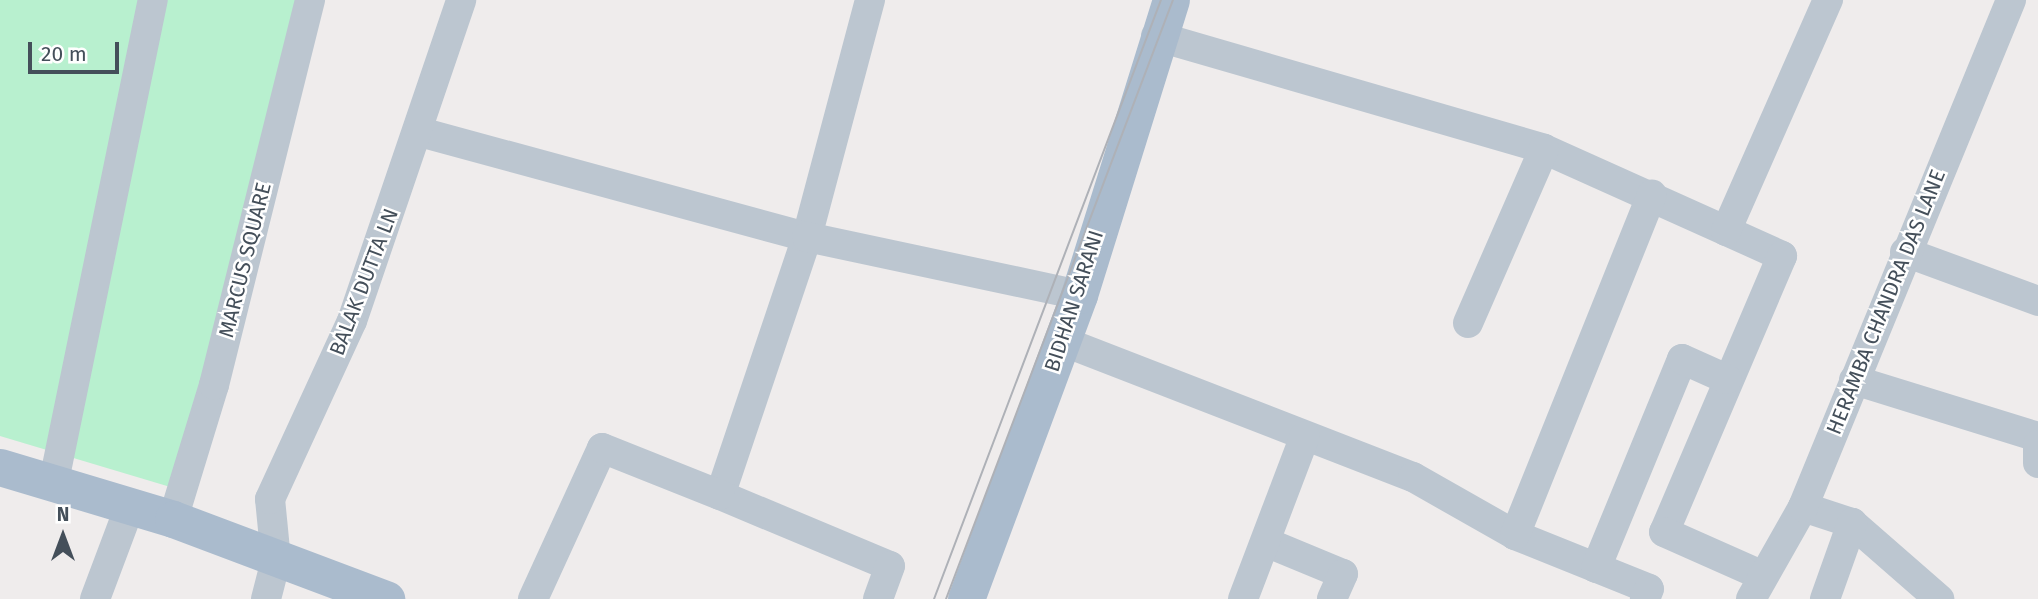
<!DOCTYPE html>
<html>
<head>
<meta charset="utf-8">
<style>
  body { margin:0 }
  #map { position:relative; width:2038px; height:599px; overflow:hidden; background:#efecec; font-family:"Fira Sans",sans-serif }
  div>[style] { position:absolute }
  .green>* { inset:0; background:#b8f0cf }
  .minor>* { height:30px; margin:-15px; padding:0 15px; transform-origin:15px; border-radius:15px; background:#bcc6d0 }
  .major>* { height:37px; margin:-18.5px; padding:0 18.5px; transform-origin:18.5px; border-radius:18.5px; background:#aabbcd }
  .tram>* { height:2px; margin:-1px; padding:0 1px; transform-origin:1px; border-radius:1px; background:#aeb1b7 }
  span { translate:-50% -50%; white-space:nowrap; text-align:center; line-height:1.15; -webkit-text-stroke:5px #fff; paint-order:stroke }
  .street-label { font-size:21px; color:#444f5a }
  .north { position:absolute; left:28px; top:501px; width:70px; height:70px; -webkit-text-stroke:5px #fff; paint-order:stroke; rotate:0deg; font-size:19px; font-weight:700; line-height:28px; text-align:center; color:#444f5a }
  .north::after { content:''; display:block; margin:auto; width:24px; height:32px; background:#444f5a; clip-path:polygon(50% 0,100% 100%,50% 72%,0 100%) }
  .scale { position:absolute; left:28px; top:42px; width:91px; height:32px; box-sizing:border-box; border:4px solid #444f5a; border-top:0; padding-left:9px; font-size:21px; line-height:24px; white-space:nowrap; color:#444f5a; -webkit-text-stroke:5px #fff; paint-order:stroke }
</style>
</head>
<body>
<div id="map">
  <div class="green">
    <div style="clip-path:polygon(0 0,303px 0,177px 489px,0 436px)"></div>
  </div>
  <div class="minor">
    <div style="left:870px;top:0;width:245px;rotate:104.9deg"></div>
    <div style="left:807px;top:237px;width:272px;rotate:108.6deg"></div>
    <div style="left:720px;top:495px;width:184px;rotate:22.7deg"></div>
    <div style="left:890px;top:566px;width:35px;rotate:110deg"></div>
    <div style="left:1156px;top:36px;width:404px;rotate:16.2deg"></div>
    <div style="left:1544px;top:149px;width:261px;rotate:24.2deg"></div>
    <div style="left:1782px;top:256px;width:300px;rotate:113.1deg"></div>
    <div style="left:1664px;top:532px;width:106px;rotate:23.9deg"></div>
    <div style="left:420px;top:132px;width:401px;rotate:15.2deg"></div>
    <div style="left:807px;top:237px;width:278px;rotate:12deg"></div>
    <div style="left:1726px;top:231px;width:253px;rotate:-66.2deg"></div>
    <div style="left:1905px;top:252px;width:142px;rotate:20.2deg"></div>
    <div style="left:1468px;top:323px;width:190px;rotate:-66.4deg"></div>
    <div style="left:1062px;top:341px;width:376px;rotate:21.2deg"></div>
    <div style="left:1413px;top:477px;width:117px;rotate:29.6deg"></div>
    <div style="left:1515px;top:535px;width:144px;rotate:21.9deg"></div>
    <div style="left:1649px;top:589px;width:11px;rotate:112deg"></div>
    <div style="left:1854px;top:380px;width:193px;rotate:17.2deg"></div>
    <div style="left:2038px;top:445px;width:18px;rotate:90deg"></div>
    <div style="left:54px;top:481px;width:491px;rotate:-78.4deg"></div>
    <div style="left:1803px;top:507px;width:52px;rotate:18.1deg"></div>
    <div style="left:1852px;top:523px;width:116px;rotate:41.1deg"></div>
    <div style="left:173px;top:519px;width:140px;rotate:-73deg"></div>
    <div style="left:214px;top:385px;width:397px;rotate:-76deg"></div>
    <div style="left:1515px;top:535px;width:367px;rotate:-68.1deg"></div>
    <div style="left:1268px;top:543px;width:81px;rotate:22.5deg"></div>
    <div style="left:1343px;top:574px;width:27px;rotate:114deg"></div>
    <div style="left:1596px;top:568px;width:226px;rotate:-67.6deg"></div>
    <div style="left:1682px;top:359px;width:49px;rotate:24deg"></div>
    <div style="left:95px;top:599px;width:99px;rotate:-69.4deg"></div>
    <div style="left:266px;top:599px;width:40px;rotate:-75.6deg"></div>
    <div style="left:276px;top:560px;width:61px;rotate:-95.6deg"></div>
    <div style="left:270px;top:499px;width:196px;rotate:-65.3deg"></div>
    <div style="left:352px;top:321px;width:339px;rotate:-71.2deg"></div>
    <div style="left:533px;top:599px;width:166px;rotate:-65.4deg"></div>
    <div style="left:602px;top:448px;width:127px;rotate:21.7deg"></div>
    <div style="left:1243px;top:599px;width:174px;rotate:-69.2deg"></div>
    <div style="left:1751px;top:599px;width:106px;rotate:-60.5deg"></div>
    <div style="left:1803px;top:507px;width:548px;rotate:-67.69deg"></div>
    <div style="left:1825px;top:599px;width:81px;rotate:-70.4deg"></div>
  </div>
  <div class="major">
    <div style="left:0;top:467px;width:181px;rotate:16.7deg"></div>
    <div style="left:173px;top:519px;width:228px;rotate:20.6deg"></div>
    <div style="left:966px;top:599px;width:324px;rotate:-69.6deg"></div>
    <div style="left:1079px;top:295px;width:309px;rotate:-72.7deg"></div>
  </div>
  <div class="tram">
    <div style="left:934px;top:599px;width:641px;rotate:-69.25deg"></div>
    <div style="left:946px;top:599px;width:641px;rotate:-69.25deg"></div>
  </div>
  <div class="street-label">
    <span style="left:245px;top:260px;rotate:-76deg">MARCUS SQUARE</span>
    <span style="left:364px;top:282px;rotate:-69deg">BALAK DUTTA LN</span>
    <span style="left:1074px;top:301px;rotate:-72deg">BIDHAN SARANI</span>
    <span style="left:1886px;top:302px;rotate:-68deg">HERAMBA CHANDRA DAS LANE</span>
  </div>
  <div class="north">N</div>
  <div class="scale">20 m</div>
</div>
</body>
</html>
